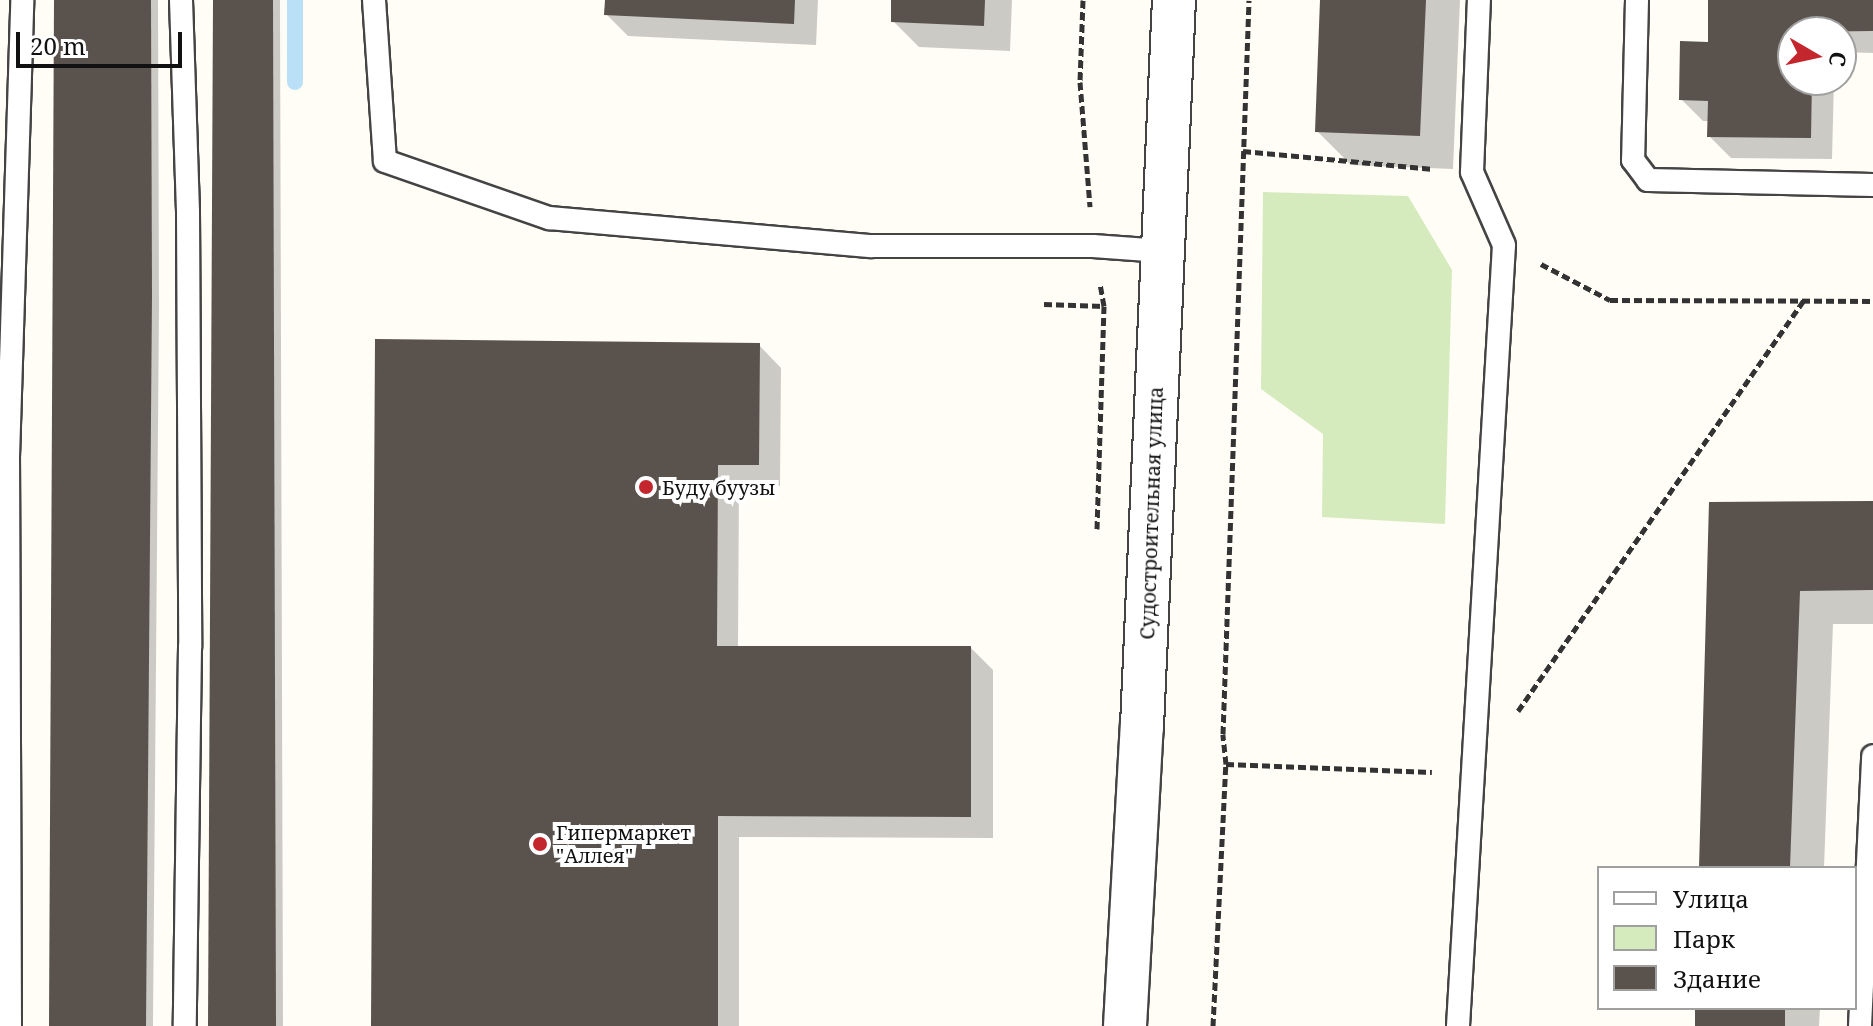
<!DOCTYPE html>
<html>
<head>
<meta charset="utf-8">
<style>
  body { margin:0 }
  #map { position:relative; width:1873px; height:1026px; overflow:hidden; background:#fffdf5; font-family:"Noto Serif",serif }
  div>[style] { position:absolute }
  .green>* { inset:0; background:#d5ebbd }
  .shadow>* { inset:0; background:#0003 }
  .stream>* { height:16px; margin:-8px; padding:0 8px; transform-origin:8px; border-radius:8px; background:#b9e0f7 }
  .building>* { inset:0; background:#5a524d }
  .path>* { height:5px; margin-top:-2.5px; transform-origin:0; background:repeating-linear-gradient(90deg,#333 0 8px,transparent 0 12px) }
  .roads { filter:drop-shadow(2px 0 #444) drop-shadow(-2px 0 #444) drop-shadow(0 2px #444) drop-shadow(0 -2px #444) }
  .service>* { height:22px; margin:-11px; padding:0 11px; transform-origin:11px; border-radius:11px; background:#fff }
  .minor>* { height:42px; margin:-21px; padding:0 21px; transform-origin:21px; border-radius:21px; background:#fff }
  .dots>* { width:22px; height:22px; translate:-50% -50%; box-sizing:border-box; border:4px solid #fff; border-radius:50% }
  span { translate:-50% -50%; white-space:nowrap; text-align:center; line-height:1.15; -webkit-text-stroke:8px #fff; paint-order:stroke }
  .poi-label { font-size:20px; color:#111 }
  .left { translate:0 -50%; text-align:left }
  .street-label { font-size:20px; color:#111 }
  .legend { position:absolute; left:1597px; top:866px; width:260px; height:144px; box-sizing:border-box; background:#fff; border:2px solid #a0a0a0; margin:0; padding:10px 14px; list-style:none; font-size:24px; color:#111 }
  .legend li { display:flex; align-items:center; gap:16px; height:40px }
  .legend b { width:40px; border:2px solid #a0a0a0 }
  .north { position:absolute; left:1777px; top:16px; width:80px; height:80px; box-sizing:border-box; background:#fff; border:2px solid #a0a0a0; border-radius:50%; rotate:99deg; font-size:22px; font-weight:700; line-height:32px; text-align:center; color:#111 }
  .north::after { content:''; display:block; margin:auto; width:28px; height:36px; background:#c4262e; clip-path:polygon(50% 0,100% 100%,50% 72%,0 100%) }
  .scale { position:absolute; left:16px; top:32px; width:166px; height:36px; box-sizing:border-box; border:4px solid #111; border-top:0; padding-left:10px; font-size:24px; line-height:28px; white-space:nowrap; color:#111; -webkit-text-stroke:6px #fff; paint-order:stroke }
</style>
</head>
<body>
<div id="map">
  <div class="green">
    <div style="clip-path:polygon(1263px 192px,1408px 196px,1452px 270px,1445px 524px,1322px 517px,1323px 434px,1261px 389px)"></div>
  </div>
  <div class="shadow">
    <div style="clip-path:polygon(56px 0,158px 0,159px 305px,153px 1026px,51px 1026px)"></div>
    <div style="clip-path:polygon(215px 0,280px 0,283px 1026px,210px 1026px)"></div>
    <div style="clip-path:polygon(607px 0,818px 0,816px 45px,628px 36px,606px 14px)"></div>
    <div style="clip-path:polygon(893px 0,1012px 0,1010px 51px,919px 47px,893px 21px)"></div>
    <div style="clip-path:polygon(1322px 0,1460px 0,1453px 169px,1351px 165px,1317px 131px)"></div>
    <div style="clip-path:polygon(1710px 0,1873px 0,1873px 53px,1841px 52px,1841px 32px,1793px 32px,1793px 80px,1834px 80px,1832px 159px,1731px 158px,1709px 136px,1709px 121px,1703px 121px,1681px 99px,1710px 44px)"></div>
    <div style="clip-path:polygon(759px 345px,781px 368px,780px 486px,739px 486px,738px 648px,971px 648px,993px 670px,993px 838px,739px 837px,739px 1026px,373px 1026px)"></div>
    <div style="clip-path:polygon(1873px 503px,1873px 624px,1833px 624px,1824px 868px,1701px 868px,1711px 504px)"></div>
    <div style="clip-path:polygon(1697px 1008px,1820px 1008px,1819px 1026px,1697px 1026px)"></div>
  </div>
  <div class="stream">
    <div style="left:295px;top:0;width:82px;rotate:90deg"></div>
  </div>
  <div class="building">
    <div style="clip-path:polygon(54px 0,151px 0,152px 296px,146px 1026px,49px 1026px)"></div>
    <div style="clip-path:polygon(213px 0,273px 0,276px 1026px,208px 1026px)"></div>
    <div style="clip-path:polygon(605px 0,795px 0,794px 24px,604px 15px)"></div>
    <div style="clip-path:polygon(891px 0,985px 0,984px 26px,891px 22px)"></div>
    <div style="clip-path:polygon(1320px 0,1426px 0,1420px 136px,1315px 132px)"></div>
    <div style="clip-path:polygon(1708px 0,1873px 0,1873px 31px,1793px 32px,1793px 80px,1812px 80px,1811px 138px,1707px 137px,1708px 101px,1679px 100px,1680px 41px,1708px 42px)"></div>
    <div style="clip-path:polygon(375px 339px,760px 343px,759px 465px,718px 465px,717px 646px,971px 646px,971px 817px,718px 816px,718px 1026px,371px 1026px)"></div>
    <div style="clip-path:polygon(1873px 501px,1873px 590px,1800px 591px,1790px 868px,1699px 868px,1709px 502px)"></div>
    <div style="clip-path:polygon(1695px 1008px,1785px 1008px,1785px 1026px,1695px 1026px)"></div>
  </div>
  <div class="path">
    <div style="left:1083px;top:0;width:82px;rotate:92.1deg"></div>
    <div style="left:1080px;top:82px;width:125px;rotate:85.4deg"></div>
    <div style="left:1243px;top:151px;width:191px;rotate:5.4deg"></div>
    <div style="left:1541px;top:264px;width:78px;rotate:27.6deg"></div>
    <div style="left:1610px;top:300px;width:263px;rotate:0.2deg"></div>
    <div style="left:1044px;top:304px;width:60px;rotate:1.9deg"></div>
    <div style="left:1097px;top:529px;width:223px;rotate:-88.2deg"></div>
    <div style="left:1104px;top:306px;width:22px;rotate:-100deg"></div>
    <div style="left:1518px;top:711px;width:501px;rotate:-55.17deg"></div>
    <div style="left:1226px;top:764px;width:206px;rotate:2.2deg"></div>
    <div style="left:1213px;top:1026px;width:262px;rotate:-87.2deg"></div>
    <div style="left:1226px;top:764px;width:30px;rotate:-96deg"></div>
    <div style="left:1223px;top:734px;width:734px;rotate:-87.97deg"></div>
  </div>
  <div class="roads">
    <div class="service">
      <div style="left:181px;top:0;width:212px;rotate:88.1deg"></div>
      <div style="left:188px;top:212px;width:435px;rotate:89.7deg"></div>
      <div style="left:190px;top:647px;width:379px;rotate:90.8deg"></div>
      <div style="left:374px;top:0;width:161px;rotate:86.1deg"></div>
      <div style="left:385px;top:161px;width:174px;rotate:19.2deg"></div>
      <div style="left:549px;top:218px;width:324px;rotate:5deg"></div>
      <div style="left:872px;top:246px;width:221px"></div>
      <div style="left:1093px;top:246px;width:69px;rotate:4.1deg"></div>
      <div style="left:1637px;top:0;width:160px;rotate:91.4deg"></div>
      <div style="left:1633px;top:160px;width:25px;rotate:53deg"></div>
      <div style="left:1648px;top:180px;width:225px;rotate:1.3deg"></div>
      <div style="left:10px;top:1026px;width:569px;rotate:-90.2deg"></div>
      <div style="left:8px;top:457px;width:457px;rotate:-88.2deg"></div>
      <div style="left:1458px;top:1026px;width:782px;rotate:-86.63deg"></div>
      <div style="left:1504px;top:245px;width:80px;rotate:-113.7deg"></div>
      <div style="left:1472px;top:172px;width:172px;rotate:-87.7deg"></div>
      <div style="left:1860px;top:1026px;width:270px;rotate:-87.2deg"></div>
    </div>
    <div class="minor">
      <div style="left:1125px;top:1026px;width:300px;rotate:-86.8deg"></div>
      <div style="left:1142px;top:726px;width:727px;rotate:-87.48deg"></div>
    </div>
  </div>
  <div class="dots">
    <div style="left:646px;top:487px;background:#c4262e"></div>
    <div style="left:540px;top:844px;background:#c4262e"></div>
  </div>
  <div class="poi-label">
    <span class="left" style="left:662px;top:487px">Буду буузы</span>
    <span class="left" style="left:556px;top:844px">Гипермаркет<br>"Аллея"</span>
  </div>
  <div class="street-label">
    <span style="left:1151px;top:513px;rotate:-88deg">Судостроительная улица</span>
  </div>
  <ul class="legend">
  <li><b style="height:10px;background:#fff"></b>Улица</li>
  <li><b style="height:22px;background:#d5ebbd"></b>Парк</li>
  <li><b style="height:22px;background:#5a524d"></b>Здание</li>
  </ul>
  <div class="north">С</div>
  <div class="scale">20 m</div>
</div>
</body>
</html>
